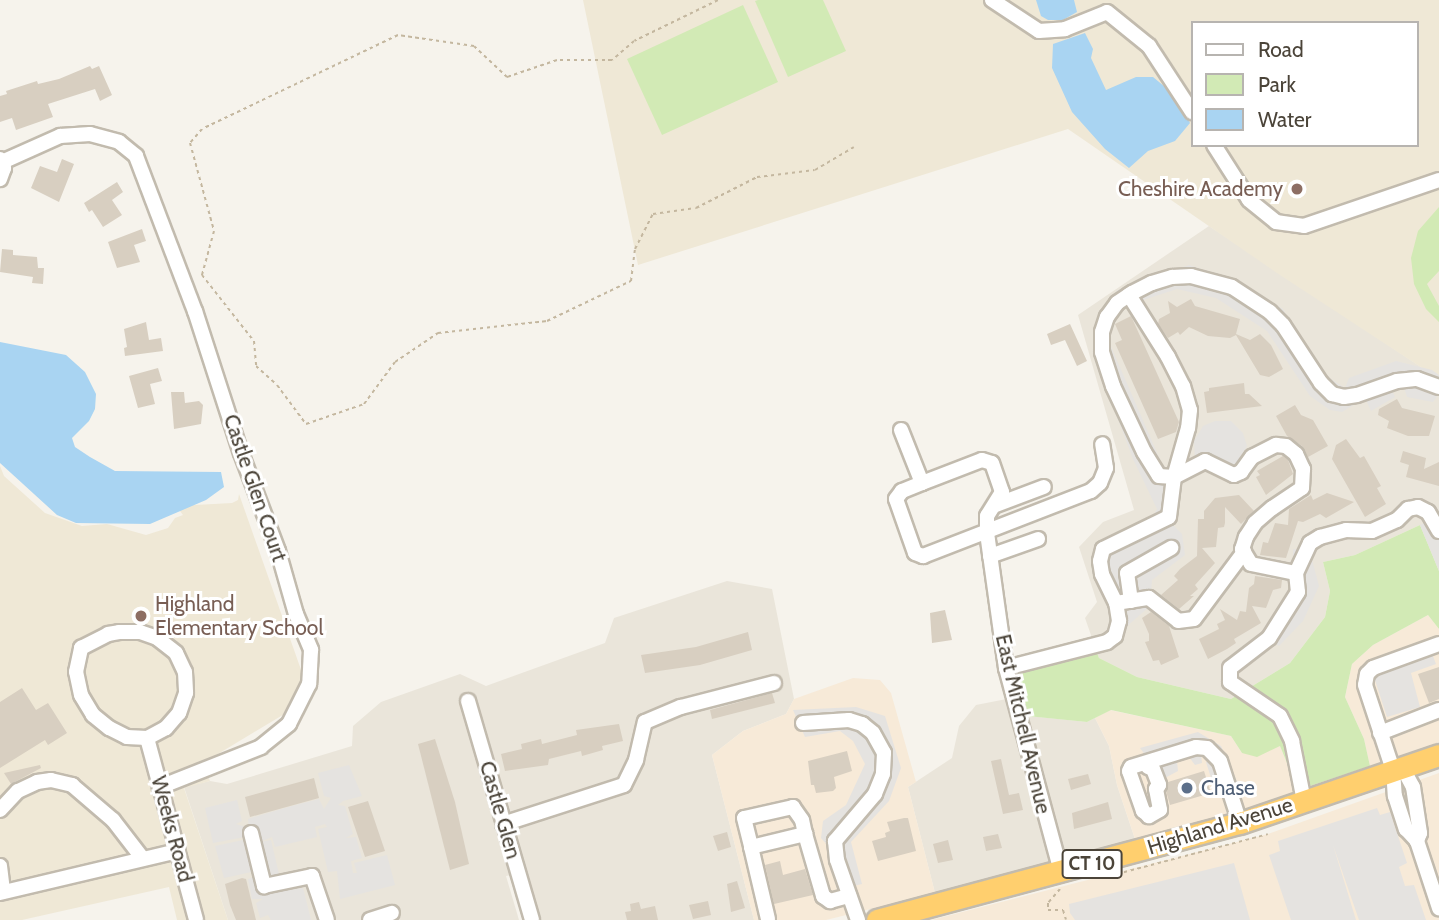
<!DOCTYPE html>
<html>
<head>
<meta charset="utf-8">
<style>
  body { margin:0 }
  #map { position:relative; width:1439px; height:920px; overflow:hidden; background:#f6f3ec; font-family:Cabin,sans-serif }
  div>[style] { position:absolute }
  .residential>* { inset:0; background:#eae5da }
  .commercial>* { inset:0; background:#f7ead8 }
  .education>* { inset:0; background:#efe8d6 }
  .green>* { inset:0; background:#d2eab5 }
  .parking>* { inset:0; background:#e5e3e0 }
  .water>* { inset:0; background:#a9d4f2 }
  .building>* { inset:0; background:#d8cfc1 }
  .path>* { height:2px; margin-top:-1px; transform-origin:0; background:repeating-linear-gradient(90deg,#c4b79f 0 3.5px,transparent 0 7px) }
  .roads { filter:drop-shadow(2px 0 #c2bbae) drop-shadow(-2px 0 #c2bbae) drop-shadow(0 2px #c2bbae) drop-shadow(0 -2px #c2bbae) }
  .minor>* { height:14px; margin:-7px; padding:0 7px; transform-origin:7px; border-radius:7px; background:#fff }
  .highway>* { height:21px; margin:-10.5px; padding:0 10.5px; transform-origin:10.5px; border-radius:10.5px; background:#ffcf6e }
  .dots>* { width:19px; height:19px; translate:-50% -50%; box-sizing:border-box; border:4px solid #fff; border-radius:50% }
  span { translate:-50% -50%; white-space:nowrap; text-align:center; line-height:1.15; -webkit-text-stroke:6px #fff; paint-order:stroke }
  .shield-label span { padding:2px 5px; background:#fff; border:2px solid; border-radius:5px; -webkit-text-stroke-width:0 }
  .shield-label { font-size:19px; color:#4b4439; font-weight:700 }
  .education-label { font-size:21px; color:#785e54 }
  .right { translate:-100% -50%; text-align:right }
  .left { translate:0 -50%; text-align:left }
  .street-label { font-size:21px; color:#4b4439 }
  .service-label { font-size:21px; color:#4e5e75 }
  .legend { position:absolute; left:1191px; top:21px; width:228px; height:126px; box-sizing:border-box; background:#fff; border:2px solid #b7b4b0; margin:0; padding:9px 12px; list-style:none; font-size:21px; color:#4b4439 }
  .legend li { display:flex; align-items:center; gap:14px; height:35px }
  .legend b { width:35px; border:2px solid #b7b4b0 }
</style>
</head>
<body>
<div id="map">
  <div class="residential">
    <div style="clip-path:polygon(1209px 226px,1439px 379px,1439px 571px,1420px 525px,1355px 555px,1323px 562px,1330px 591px,1325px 617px,1290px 663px,1231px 699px,1137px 677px,1099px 658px,1085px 618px,1097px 602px,1079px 547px,1103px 522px,1134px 510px,1078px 315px)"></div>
    <div style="clip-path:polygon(727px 581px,772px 589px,794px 699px,786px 714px,743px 731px,712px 755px,754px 920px,539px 920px,524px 873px,506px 876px,519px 920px,228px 920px,184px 787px,210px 781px,227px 784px,352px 746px,353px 726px,381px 702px,460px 674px,486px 686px,605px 643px,614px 618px)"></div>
    <div style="clip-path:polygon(1022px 696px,1028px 716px,1087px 722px,1095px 718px,1109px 746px,1117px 785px,1137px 845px,935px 893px,908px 787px,952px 758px,959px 726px,976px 705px)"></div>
  </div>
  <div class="commercial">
    <div style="clip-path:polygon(1428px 615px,1439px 629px,1439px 742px,1370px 766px,1364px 739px,1345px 697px,1352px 664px,1373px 645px)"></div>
    <div style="clip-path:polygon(853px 678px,880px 680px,891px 693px,916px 782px,908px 787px,935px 893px,826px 920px,754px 920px,712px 755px,743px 731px,786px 714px,794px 699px)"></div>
    <div style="clip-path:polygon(1110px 710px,1231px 736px,1242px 753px,1280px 746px,1299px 793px,1137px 845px,1117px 785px,1109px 746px,1095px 718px)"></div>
    <div style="clip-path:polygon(1439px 773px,1439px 920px,931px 920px,1268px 834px)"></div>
  </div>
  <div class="education">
    <div style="clip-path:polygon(evenodd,583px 0,1439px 0,1439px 379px,1277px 273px,1068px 129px,638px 265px,583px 0,1192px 23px,1416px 23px,1416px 145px,1192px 145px,1192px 23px)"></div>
    <div style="clip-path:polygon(0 466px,4px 476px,45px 513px,82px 526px,107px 524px,146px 535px,168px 528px,175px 518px,183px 515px,167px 494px,195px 505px,232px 503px,238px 500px,239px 494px,311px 698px,203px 763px,210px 781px,184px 788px,228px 920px,177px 920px,169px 887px,22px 920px,0 920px)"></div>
  </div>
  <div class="green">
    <div style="clip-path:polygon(758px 0,823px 0,846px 51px,788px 77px,755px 1px)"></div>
    <div style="clip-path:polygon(743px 5px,778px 82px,662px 135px,627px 59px)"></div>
    <div style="clip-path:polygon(1439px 207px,1439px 271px,1427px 284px,1439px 306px,1439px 322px,1426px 309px,1414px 284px,1411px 258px,1418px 231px)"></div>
    <div style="clip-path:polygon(1420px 525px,1439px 571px,1439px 629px,1428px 615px,1373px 645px,1352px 664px,1345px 697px,1364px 739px,1370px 766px,1298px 790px,1280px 746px,1257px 757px,1242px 753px,1231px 736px,1111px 710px,1087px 722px,1027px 716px,1016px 674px,1096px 650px,1099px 658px,1137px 677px,1231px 699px,1290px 663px,1325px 617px,1330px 591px,1323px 562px,1355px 555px)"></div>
  </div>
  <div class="parking">
    <div style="clip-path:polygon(1189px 265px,1239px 282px,1283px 309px,1320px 372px,1345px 388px,1349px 378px,1396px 361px,1432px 370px,1439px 375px,1439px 394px,1433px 402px,1407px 397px,1402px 381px,1390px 386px,1395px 397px,1371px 411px,1365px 398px,1342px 412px,1330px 410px,1310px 396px,1267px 331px,1216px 298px,1177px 289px,1128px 305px,1116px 291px)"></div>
    <div style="clip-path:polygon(1095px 342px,1109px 342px,1171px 485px,1171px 523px,1182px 534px,1185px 555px,1152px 580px,1150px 606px,1125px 628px,1108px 580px,1108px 552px,1141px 537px,1157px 509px,1133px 459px,1095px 358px)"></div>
    <div style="clip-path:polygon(1215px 421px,1231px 421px,1243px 433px,1247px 446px,1238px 462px,1220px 477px,1195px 463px,1194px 441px,1203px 426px)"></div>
    <div style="clip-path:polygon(1433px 519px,1439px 525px,1439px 571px,1420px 525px)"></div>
    <div style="clip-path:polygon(1293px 549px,1310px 552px,1319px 586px,1303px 621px,1279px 646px,1263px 633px,1293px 593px)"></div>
    <div style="clip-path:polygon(1428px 643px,1436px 664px,1411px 673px,1420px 707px,1387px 717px,1369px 662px)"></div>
    <div style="clip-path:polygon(856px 707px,885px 716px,901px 768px,889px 801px,851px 842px,862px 884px,837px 890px,828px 846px,821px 838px,823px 821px,846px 805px,865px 764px,853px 741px,840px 731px,805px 737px,793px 710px)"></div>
    <div style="clip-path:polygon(1198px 732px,1221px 746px,1240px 788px,1216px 794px,1206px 762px,1213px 760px,1201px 753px,1202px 763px,1195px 765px,1189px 757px,1177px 761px,1178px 771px,1163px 779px,1140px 748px)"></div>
    <div style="clip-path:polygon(349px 765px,362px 796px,343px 801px,338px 805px,345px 806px,353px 834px,346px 838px,356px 837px,362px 858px,351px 861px,353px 873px,357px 873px,354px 863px,387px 855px,395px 885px,340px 899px,337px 871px,328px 872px,318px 829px,327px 827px,325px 824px,315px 827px,317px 837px,275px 847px,272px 837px,260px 842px,271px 840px,279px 874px,269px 877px,274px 892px,303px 888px,311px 920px,271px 920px,268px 915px,260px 918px,256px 903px,263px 899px,252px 899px,248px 879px,255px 877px,251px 861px,251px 872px,224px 878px,215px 846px,243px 840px,246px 850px,245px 837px,213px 843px,205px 808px,237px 800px,242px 821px,236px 824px,249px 828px,248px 819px,288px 807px,319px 799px,324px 809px,331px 798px,324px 796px,318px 773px)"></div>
    <div style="clip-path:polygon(1377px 808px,1380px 815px,1390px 812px,1407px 863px,1399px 867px,1405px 886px,1414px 885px,1426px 920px,1359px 920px,1333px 845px,1356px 920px,1291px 920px,1269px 855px,1280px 851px,1278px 841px)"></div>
    <div style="clip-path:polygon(1234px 863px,1250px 920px,1075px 920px,1070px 913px,1069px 904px)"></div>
  </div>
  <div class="water">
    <div style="clip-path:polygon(1036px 0,1074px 0,1077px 12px,1063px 20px,1048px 20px,1041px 16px)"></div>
    <div style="clip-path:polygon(1085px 33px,1093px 49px,1091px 58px,1106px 90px,1136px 77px,1153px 77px,1176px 96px,1190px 123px,1175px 141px,1148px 151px,1129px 168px,1105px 149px,1072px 112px,1052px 68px,1053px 44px)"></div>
    <div style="clip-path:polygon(0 342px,66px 355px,85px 372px,96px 394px,95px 409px,89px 421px,72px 438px,75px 447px,90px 457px,115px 471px,221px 472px,224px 487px,206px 500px,150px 524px,76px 523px,57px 515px,0 463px)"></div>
  </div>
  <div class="building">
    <div style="clip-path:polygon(90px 66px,92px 69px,99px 66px,112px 95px,100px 101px,95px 89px,48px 104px,53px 117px,16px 130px,12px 118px,0 122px,0 96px,7px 94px,6px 91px,37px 81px,38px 84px,59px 79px)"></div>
    <div style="clip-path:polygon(62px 159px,74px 164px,59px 202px,31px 188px,40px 166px,57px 172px)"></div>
    <div style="clip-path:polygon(117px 182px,123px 192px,112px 200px,122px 215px,103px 227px,92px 210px,89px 212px,84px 203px)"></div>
    <div style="clip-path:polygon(142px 229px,146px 241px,134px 245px,140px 262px,117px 268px,108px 242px)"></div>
    <div style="clip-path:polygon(2px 249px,13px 250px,13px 255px,37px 257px,38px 268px,44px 268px,43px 284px,32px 283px,33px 277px,0 272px)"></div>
    <div style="clip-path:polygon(1191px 299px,1195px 306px,1240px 319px,1236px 334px,1250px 340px,1260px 334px,1271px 345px,1283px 369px,1269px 377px,1260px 375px,1236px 335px,1230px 338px,1208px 336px,1189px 327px,1180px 335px,1178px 332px,1168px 338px,1158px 324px,1159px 319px,1170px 313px,1168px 301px,1177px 307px)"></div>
    <div style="clip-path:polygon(1131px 316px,1179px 422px,1176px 432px,1158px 439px,1115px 343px,1122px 340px,1115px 324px)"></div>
    <div style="clip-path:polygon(146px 322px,149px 340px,161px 338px,163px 351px,125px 356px,124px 348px,127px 347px,124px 329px)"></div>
    <div style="clip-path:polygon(1070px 324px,1087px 361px,1077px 366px,1065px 340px,1051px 345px,1047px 334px)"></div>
    <div style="clip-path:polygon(158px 368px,162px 381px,150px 384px,155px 404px,138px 408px,129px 376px)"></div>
    <div style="clip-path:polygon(1244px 383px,1245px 394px,1249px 394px,1262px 406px,1207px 413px,1204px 392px,1209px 391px,1209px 388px)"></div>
    <div style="clip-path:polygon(171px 392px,184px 392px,185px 403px,199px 401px,203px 405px,201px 424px,174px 429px)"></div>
    <div style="clip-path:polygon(1397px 399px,1402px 408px,1435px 416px,1429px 436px,1408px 436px,1387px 428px,1389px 421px,1378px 415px,1379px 409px)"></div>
    <div style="clip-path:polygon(1295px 405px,1301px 415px,1313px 420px,1328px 446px,1308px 457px,1302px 446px,1287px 436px,1276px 416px)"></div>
    <div style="clip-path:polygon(1346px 439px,1360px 458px,1364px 456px,1381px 486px,1377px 488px,1386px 504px,1365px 517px,1332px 459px,1336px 445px)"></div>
    <div style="clip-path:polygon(1403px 451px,1426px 458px,1424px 469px,1439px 462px,1439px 486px,1406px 477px,1409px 465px,1400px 462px)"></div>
    <div style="clip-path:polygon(1283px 456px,1288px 460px,1293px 474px,1266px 495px,1256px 477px,1260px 475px,1257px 471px)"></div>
    <div style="clip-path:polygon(1327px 493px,1354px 502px,1326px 518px,1320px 514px,1303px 522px,1298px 521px,1286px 558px,1260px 555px,1263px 542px,1268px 543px,1275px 523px,1288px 525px,1289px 509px,1311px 495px,1313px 500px)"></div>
    <div style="clip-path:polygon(1239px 495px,1254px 511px,1241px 524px,1225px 507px,1225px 523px,1224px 527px,1218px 528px,1216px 547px,1202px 548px,1215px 563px,1195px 585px,1198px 589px,1190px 596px,1194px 596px,1179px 609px,1161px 595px,1178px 580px,1174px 576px,1180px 569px,1197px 556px,1198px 519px,1204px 519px,1204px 511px,1215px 498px)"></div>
    <div style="clip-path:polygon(1255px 576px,1282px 580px,1281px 588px,1273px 590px,1266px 608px,1252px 606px,1261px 623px,1234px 639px,1236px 643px,1227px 649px,1208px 659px,1199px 639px,1219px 629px,1217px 624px,1225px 620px,1220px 609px,1237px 620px,1240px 611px,1246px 612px,1249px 588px,1254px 584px)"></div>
    <div style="clip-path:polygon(945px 610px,952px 640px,932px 643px,930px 613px)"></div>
    <div style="clip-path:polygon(1151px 612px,1169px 626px,1179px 657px,1161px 665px,1159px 660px,1153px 661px,1145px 642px,1149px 641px,1149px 634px,1142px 618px)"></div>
    <div style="clip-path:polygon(748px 632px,752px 650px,700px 665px,645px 673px,641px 655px,696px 647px)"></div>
    <div style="clip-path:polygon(1439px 667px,1439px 699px,1429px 703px,1418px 674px)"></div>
    <div style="clip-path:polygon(22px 688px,36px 710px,48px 703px,67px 733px,48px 745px,45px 740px,0 768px,0 702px)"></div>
    <div style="clip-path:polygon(772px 693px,775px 703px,712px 719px,710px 710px)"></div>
    <div style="clip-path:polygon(619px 724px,623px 741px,602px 746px,603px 750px,582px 756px,581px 751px,549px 759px,548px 765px,505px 771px,501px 754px,522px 749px,521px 744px,541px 739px,542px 744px,577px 735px,576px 730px)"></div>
    <div style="clip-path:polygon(435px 739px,455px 802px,469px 864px,450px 870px,418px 744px)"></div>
    <div style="clip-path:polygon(847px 751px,852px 771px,834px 777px,836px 788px,833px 791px,816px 793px,814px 785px,811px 785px,808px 761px)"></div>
    <div style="clip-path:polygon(1001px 759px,1009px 795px,1019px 793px,1023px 810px,1003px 814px,991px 761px)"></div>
    <div style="clip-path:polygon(40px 765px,41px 768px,11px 784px,4px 773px)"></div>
    <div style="clip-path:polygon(1204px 771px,1211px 793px,1170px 805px,1166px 791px,1168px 782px)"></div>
    <div style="clip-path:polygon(1088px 774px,1091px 784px,1071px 790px,1068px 779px)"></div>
    <div style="clip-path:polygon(314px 778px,319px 798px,250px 817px,245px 797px)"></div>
    <div style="clip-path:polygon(368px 801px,385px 851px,365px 857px,348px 807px)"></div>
    <div style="clip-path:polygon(1108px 802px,1112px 819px,1074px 829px,1072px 813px)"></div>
    <div style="clip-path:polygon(904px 818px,908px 818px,916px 851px,878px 861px,872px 841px,886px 837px,885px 833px,890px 831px,887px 822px)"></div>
    <div style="clip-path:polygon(727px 832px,731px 847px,718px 851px,713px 836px)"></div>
    <div style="clip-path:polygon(998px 834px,1002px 848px,986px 851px,983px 837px)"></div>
    <div style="clip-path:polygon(948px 840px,953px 860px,938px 863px,933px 844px)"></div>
    <div style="clip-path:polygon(780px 861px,783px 875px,805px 869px,813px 895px,774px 904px,765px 865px)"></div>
    <div style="clip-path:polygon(242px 878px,246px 879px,256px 920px,236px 920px,230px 905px,225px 884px)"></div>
    <div style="clip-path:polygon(737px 881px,745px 908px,731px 912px,727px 884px)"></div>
    <div style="clip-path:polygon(708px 901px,711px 915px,693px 919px,689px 905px)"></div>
    <div style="clip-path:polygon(639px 902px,641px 909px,655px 906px,658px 920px,627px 920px,625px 912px,631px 911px,630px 904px)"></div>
  </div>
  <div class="path">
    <div style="left:718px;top:0;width:93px;rotate:154deg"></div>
    <div style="left:634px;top:41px;width:29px;rotate:139deg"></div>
    <div style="left:612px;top:60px;width:55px;rotate:180deg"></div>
    <div style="left:557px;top:60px;width:53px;rotate:161.2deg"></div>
    <div style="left:507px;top:77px;width:45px;rotate:-136.8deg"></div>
    <div style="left:474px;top:46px;width:77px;rotate:-171.8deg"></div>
    <div style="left:398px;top:35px;width:217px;rotate:154.4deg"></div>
    <div style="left:202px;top:129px;width:18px;rotate:131deg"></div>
    <div style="left:190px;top:143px;width:91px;rotate:74.7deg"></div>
    <div style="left:214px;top:231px;width:46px;rotate:105.3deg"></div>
    <div style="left:202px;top:275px;width:84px;rotate:51.8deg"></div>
    <div style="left:254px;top:341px;width:25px;rotate:85deg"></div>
    <div style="left:256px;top:366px;width:28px;rotate:42deg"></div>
    <div style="left:277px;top:385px;width:49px;rotate:53.4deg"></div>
    <div style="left:306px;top:424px;width:61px;rotate:-19deg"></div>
    <div style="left:364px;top:404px;width:52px;rotate:-53.6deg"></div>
    <div style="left:395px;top:362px;width:52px;rotate:-34deg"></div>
    <div style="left:438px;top:333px;width:110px;rotate:-6.3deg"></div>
    <div style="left:547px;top:321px;width:93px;rotate:-25.5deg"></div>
    <div style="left:631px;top:281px;width:32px;rotate:-83deg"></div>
    <div style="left:635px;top:249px;width:39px;rotate:-63deg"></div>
    <div style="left:653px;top:214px;width:43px;rotate:-7.9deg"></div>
    <div style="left:696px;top:208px;width:68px;rotate:-26.9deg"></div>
    <div style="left:757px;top:177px;width:58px;rotate:-6.9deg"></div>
    <div style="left:815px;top:170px;width:45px;rotate:-30.5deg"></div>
    <div style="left:1117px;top:874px;width:156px;rotate:-14.8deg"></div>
    <div style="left:1060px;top:889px;width:18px;rotate:131deg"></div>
    <div style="left:1048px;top:903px;width:7px;rotate:90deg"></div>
    <div style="left:1048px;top:910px;width:15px"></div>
    <div style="left:1063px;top:910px;width:10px;rotate:73deg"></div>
  </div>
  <div class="roads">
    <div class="minor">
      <div style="left:992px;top:0;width:56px;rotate:33.4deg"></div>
      <div style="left:1039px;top:31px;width:26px;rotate:-4deg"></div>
      <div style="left:1065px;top:29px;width:45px;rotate:-22deg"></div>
      <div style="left:1107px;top:12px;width:54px;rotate:39deg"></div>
      <div style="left:1149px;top:46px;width:79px;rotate:56.9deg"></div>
      <div style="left:1214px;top:145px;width:65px;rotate:57.5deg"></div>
      <div style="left:1249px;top:200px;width:35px;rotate:39deg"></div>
      <div style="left:1276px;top:222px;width:28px;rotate:8deg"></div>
      <div style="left:1304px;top:226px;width:143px;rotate:-18.8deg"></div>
      <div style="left:0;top:159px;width:10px;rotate:66deg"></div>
      <div style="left:4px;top:168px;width:12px;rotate:110deg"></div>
      <div style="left:2px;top:162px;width:64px;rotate:-24.1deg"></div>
      <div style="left:60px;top:136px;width:30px;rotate:-4deg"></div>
      <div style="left:90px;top:134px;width:30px;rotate:15deg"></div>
      <div style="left:119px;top:142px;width:22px;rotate:39deg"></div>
      <div style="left:136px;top:156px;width:166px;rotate:69.2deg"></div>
      <div style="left:195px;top:311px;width:149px;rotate:72.1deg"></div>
      <div style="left:241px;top:453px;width:105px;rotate:69.3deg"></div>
      <div style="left:278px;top:551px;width:66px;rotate:74.1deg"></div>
      <div style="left:296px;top:614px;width:39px;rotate:67deg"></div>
      <div style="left:311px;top:650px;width:34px;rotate:93deg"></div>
      <div style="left:309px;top:684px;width:45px;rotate:116.6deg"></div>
      <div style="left:289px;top:724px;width:36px;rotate:141deg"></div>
      <div style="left:261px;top:747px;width:109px;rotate:158.4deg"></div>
      <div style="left:1129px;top:295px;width:73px;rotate:57.8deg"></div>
      <div style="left:1168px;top:357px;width:33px;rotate:63deg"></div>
      <div style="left:1183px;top:386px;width:25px;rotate:74deg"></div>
      <div style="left:1190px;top:410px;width:18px;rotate:96deg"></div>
      <div style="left:1188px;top:428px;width:51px;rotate:105.9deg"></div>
      <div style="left:1174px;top:477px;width:15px;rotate:-176deg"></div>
      <div style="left:1159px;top:476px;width:28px;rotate:-122deg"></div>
      <div style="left:1144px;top:452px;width:73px;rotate:-115.2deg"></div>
      <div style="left:1113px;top:386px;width:36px;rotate:-108deg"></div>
      <div style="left:1102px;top:352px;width:20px;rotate:-90deg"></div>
      <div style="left:1102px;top:332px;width:16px;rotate:-72deg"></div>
      <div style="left:1107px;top:317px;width:17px;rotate:-54deg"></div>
      <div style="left:1117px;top:303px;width:18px;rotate:-34deg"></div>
      <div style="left:1132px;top:293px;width:22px;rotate:-27deg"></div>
      <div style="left:1152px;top:283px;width:21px;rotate:-17deg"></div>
      <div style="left:1172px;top:277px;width:19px;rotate:-3deg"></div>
      <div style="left:1191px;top:276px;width:42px;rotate:15deg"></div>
      <div style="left:1232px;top:287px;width:45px;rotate:33.3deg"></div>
      <div style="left:1270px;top:312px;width:18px;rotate:45deg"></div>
      <div style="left:1283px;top:325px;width:69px;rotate:56.8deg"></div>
      <div style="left:1321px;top:383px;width:16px;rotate:45deg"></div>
      <div style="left:1332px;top:394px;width:12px;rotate:14deg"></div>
      <div style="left:1344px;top:397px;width:13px;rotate:-9deg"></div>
      <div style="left:1357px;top:395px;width:42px;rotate:-19.3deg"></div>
      <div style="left:1397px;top:381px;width:20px;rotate:-6deg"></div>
      <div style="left:1417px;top:379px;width:23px;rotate:20deg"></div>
      <div style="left:901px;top:430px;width:57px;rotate:68.4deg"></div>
      <div style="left:922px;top:483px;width:64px;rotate:-21deg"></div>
      <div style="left:982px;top:460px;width:10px;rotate:17deg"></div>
      <div style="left:992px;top:463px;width:31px;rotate:71deg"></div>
      <div style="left:1002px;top:492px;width:28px;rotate:122deg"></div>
      <div style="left:987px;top:516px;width:17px;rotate:90deg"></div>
      <div style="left:987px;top:533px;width:136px;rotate:82deg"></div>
      <div style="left:1006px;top:668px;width:211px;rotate:74.9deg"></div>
      <div style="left:922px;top:483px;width:22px;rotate:158deg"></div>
      <div style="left:902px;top:491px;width:10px;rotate:127deg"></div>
      <div style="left:896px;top:499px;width:57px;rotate:70.6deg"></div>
      <div style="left:915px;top:553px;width:9px;rotate:21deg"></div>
      <div style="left:923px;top:556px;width:180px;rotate:-21.2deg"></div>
      <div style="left:1091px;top:491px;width:12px;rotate:-42deg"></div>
      <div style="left:1100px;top:483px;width:16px;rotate:-68deg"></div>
      <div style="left:1106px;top:468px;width:24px;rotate:-99deg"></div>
      <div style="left:996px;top:505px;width:51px;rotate:-20.6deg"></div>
      <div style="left:990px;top:556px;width:51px;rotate:-19.5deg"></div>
      <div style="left:1296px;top:573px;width:19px;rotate:84deg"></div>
      <div style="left:1298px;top:592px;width:54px;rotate:122.2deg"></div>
      <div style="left:1269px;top:638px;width:49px;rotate:142.4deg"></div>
      <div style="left:1230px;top:668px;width:14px;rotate:90deg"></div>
      <div style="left:1230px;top:682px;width:60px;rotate:34.2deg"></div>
      <div style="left:1280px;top:716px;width:28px;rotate:64deg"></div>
      <div style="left:1292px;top:741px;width:61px;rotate:78.7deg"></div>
      <div style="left:1131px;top:601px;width:28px;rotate:-98deg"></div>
      <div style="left:1127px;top:573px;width:51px;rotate:-29.6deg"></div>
      <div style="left:1116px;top:603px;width:33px;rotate:-9deg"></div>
      <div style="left:1149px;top:598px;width:37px;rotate:38deg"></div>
      <div style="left:1178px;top:621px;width:16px;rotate:-7deg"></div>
      <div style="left:1194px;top:619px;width:84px;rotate:-53.3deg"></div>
      <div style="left:119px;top:632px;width:21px"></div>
      <div style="left:140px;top:632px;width:18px;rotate:19deg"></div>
      <div style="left:157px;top:638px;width:24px;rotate:38deg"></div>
      <div style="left:176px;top:653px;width:21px;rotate:65deg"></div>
      <div style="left:185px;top:672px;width:21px;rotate:87deg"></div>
      <div style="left:186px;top:693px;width:21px;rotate:109deg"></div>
      <div style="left:179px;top:713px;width:20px;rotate:131deg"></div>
      <div style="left:166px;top:728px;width:21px;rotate:152deg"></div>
      <div style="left:147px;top:738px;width:20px;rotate:-177deg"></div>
      <div style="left:127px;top:737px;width:20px;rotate:-153deg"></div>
      <div style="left:109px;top:728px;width:21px;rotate:-141deg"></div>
      <div style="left:93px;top:715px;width:23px;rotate:-121deg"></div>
      <div style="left:81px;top:695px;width:24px;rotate:-102deg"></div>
      <div style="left:76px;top:672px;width:25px;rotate:-78deg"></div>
      <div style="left:81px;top:648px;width:30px;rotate:-27deg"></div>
      <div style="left:108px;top:634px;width:11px;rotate:-10deg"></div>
      <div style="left:1439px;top:644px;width:70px;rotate:160deg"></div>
      <div style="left:1373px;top:668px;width:8px;rotate:135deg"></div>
      <div style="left:1367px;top:674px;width:11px;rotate:100deg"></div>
      <div style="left:1365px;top:685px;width:89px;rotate:71.8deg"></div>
      <div style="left:1393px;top:770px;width:26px;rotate:86deg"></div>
      <div style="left:1395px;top:796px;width:35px;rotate:72deg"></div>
      <div style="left:1406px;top:829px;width:16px;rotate:47deg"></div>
      <div style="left:1417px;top:841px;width:71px;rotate:71.8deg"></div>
      <div style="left:1006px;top:668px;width:104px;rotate:-14.4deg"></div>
      <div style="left:1107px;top:642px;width:10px;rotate:-37deg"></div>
      <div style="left:1115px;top:636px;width:16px;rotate:-75deg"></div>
      <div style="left:1119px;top:621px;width:18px;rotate:-99deg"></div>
      <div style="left:1116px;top:603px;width:32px;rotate:-116deg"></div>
      <div style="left:1102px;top:574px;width:13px;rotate:-99deg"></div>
      <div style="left:1100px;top:561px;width:12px;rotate:-76deg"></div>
      <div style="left:1103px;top:549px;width:73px;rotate:-25.9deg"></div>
      <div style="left:1169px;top:517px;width:40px;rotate:-82.9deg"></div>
      <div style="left:1174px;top:477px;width:35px;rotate:-27deg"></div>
      <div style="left:1205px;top:461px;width:32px;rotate:26deg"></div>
      <div style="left:1234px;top:475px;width:8px;rotate:-23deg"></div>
      <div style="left:1241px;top:472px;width:19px;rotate:-54deg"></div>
      <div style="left:1252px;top:457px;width:27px;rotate:-27deg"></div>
      <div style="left:1276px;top:445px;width:10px;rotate:6deg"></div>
      <div style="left:1286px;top:446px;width:13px;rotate:39deg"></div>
      <div style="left:1296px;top:454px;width:17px;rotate:65deg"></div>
      <div style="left:1303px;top:469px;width:19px;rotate:93deg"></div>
      <div style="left:1302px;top:488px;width:36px;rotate:146deg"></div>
      <div style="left:1272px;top:508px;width:23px;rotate:139deg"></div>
      <div style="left:1255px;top:523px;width:17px;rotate:123deg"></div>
      <div style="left:1246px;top:537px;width:13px;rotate:108deg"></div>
      <div style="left:1242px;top:549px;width:17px;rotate:59deg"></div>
      <div style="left:1251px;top:564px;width:46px;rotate:11.3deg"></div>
      <div style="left:1296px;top:573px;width:33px;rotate:-65deg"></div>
      <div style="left:1310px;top:543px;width:12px;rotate:-31deg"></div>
      <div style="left:1320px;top:537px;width:27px;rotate:-15deg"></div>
      <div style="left:1346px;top:530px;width:26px;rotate:2deg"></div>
      <div style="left:1372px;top:531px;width:27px;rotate:-24deg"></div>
      <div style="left:1397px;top:520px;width:16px;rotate:-45deg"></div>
      <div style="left:1408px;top:509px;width:10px;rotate:-11deg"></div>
      <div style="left:1418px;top:507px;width:11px;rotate:27deg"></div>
      <div style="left:1428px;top:512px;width:22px;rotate:60deg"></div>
      <div style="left:468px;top:701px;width:228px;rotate:73.7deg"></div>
      <div style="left:803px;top:723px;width:46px;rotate:-3.7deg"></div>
      <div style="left:849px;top:720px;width:14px;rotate:17deg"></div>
      <div style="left:862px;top:724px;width:14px;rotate:39deg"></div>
      <div style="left:873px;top:733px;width:23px;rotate:61deg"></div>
      <div style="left:884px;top:753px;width:21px;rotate:93deg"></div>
      <div style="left:883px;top:774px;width:22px;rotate:112deg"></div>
      <div style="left:875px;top:794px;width:62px;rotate:130.4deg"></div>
      <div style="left:835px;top:841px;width:19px;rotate:84deg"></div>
      <div style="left:837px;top:860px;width:64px;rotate:70.7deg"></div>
      <div style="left:1380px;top:733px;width:63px;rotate:-21.3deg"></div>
      <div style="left:147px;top:738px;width:188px;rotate:74.9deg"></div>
      <div style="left:1148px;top:767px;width:5px;rotate:22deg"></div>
      <div style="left:1153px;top:769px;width:17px;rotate:69deg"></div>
      <div style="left:1159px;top:785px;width:5px;rotate:127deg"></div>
      <div style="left:1156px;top:789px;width:21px;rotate:79deg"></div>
      <div style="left:1160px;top:810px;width:13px;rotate:151deg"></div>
      <div style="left:1149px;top:816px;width:8px;rotate:-140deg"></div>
      <div style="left:1143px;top:811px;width:42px;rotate:-109.3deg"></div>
      <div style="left:1129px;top:771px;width:4px;rotate:-63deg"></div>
      <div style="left:1131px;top:767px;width:68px;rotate:-17.1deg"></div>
      <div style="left:1196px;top:747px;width:11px;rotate:5deg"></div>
      <div style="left:1207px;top:748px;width:18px;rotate:45deg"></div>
      <div style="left:1220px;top:761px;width:65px;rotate:72.1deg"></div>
      <div style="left:1393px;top:770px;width:14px;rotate:17deg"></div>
      <div style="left:1406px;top:774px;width:15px;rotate:62deg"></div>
      <div style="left:1413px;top:787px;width:47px;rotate:81.3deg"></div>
      <div style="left:1420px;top:833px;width:9px;rotate:111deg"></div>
      <div style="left:0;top:810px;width:26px;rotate:-47deg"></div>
      <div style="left:18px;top:791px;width:21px;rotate:-25deg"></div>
      <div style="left:37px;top:782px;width:14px;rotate:-8deg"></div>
      <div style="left:51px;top:780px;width:22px;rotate:13deg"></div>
      <div style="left:72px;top:785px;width:54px;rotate:40.5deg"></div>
      <div style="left:113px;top:820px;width:49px;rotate:52.4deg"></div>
      <div style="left:503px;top:824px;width:127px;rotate:-17.9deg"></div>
      <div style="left:624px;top:785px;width:28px;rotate:-64deg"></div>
      <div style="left:636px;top:760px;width:39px;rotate:-77deg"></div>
      <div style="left:645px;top:722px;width:39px;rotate:-23deg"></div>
      <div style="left:681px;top:707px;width:96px;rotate:-14.5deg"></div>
      <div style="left:251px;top:833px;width:55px;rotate:76.2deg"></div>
      <div style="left:264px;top:886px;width:49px;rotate:-11.8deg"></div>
      <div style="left:312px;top:876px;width:46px;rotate:71.2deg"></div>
      <div style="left:805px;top:834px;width:65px;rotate:73.8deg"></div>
      <div style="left:823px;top:896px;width:9px;rotate:36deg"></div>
      <div style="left:830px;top:901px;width:20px;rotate:-15deg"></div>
      <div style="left:751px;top:847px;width:56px;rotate:-13.5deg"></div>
      <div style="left:805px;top:834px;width:14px;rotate:-102deg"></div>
      <div style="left:802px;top:820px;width:16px;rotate:-125deg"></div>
      <div style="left:793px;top:807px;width:50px;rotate:167.3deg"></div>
      <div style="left:744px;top:818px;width:30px;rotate:76deg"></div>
      <div style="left:751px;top:847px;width:74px;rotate:76.7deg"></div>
      <div style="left:0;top:866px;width:26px;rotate:83deg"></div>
      <div style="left:0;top:893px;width:183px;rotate:-13.3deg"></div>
      <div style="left:370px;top:920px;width:23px;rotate:-18deg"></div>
    </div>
    <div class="highway">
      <div style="left:877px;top:920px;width:376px;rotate:-15deg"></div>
      <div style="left:1240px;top:823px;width:210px;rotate:-18.9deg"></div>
    </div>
  </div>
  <div class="dots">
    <div style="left:1297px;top:189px;background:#8d6e63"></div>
    <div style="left:141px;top:616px;background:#8d6e63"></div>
    <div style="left:1187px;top:788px;background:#5c6f8a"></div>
  </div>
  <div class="shield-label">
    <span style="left:1092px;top:864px">CT 10</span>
  </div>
  <div class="education-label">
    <span class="right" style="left:1283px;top:189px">Cheshire Academy</span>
    <span class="left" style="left:155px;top:616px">Highland<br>Elementary School</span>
  </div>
  <div class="street-label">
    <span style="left:255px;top:488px;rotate:71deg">Castle Glen Court</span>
    <span style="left:1023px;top:724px;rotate:77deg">East Mitchell Avenue</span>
    <span style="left:500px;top:810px;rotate:74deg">Castle Glen</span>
    <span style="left:1220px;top:826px;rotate:-17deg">Highland Avenue</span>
    <span style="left:172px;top:829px;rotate:75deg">Weeks Road</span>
  </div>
  <div class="service-label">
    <span class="left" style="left:1201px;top:788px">Chase</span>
  </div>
  <ul class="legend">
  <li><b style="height:9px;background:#fff"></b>Road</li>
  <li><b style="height:19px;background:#d2eab5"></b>Park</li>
  <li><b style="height:19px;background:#a9d4f2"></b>Water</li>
  </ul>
</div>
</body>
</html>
